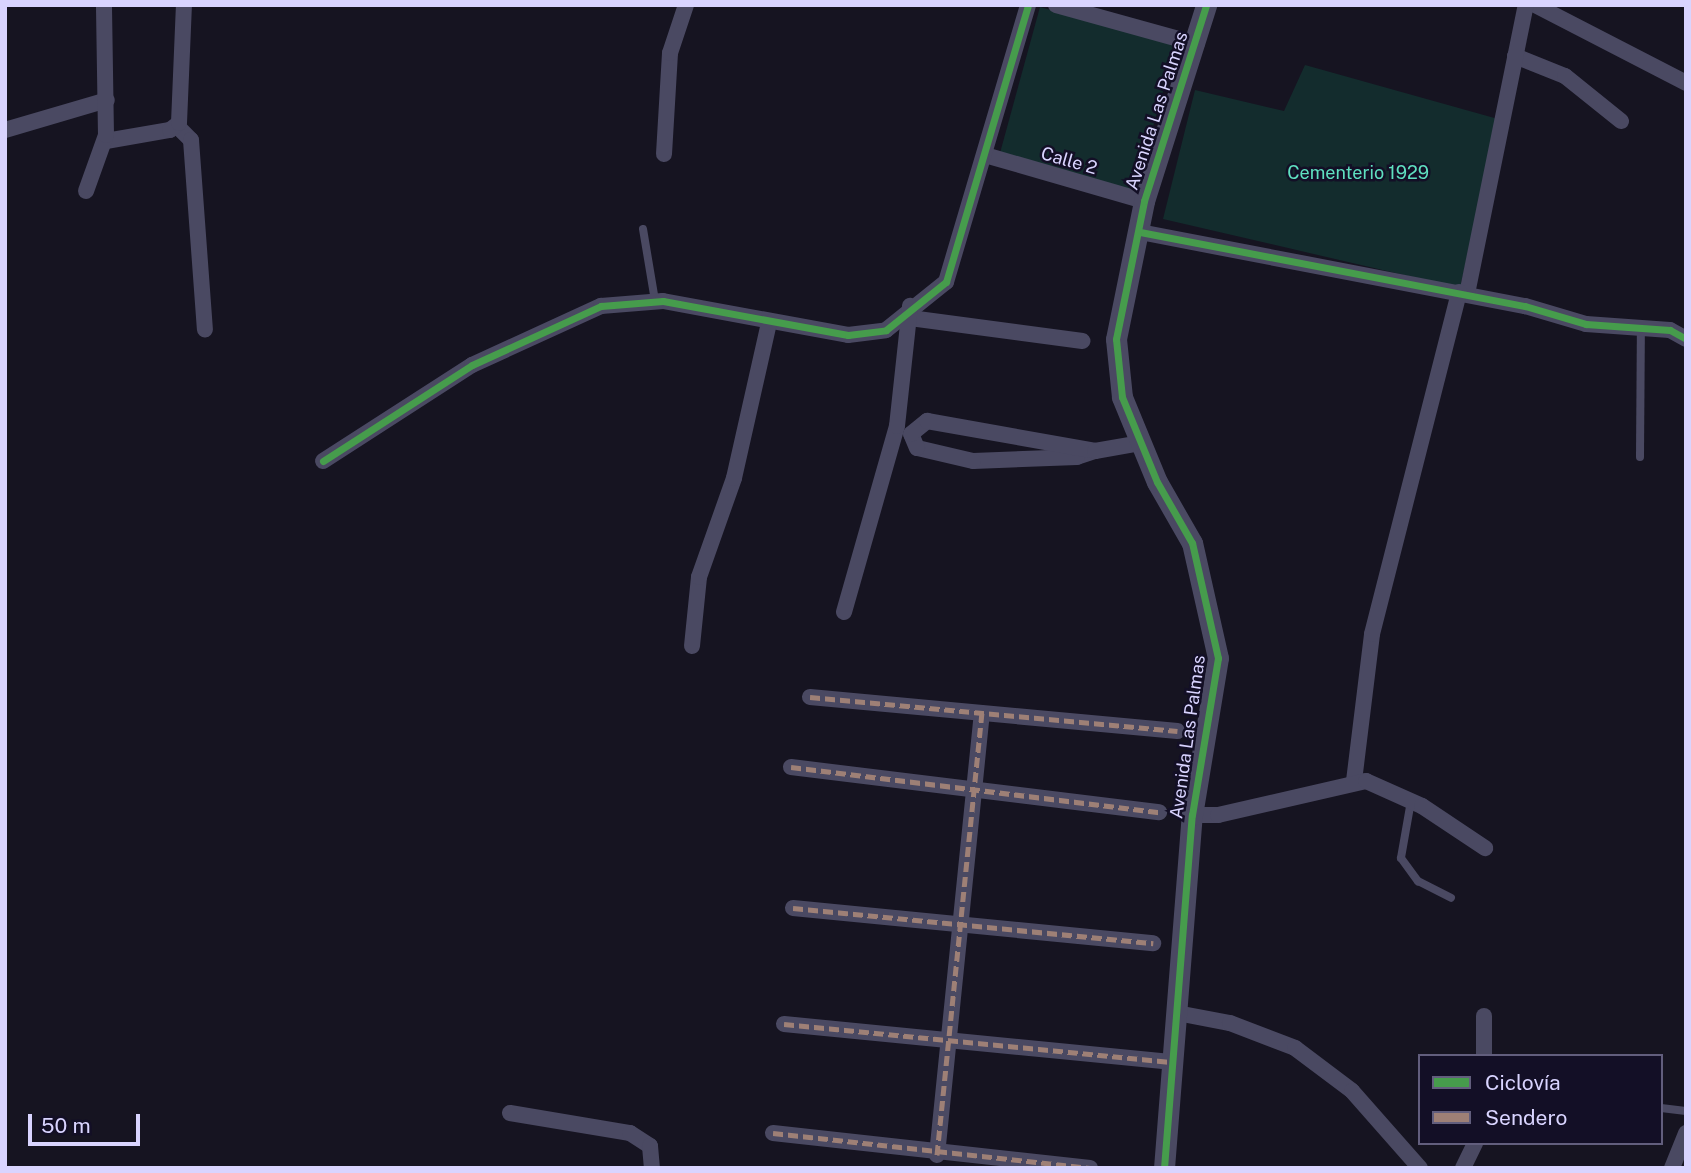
<!DOCTYPE html>
<html>
<head>
<meta charset="utf-8">
<style>
  body { margin:0 }
  #map { position:relative; width:1691px; height:1173px; overflow:hidden; background:#161421; font-family:"Public Sans",sans-serif }
  div>[style] { position:absolute }
  .green>* { inset:0; background:#132c2d }
  .service>* { height:8px; margin:-4px; padding:0 4px; transform-origin:4px; border-radius:4px; background:#4a4962 }
  .minor>* { height:16px; margin:-8px; padding:0 8px; transform-origin:8px; border-radius:8px; background:#4a4962 }
  .tertiary>* { height:21px; margin:-10.5px; padding:0 10.5px; transform-origin:10.5px; border-radius:10.5px; background:#4a4962 }
  .quiet>* { height:5px; margin-top:-2.5px; transform-origin:0; background:repeating-linear-gradient(90deg,#9e8076 0 10px,transparent 0 15px) }
  .cycleway>* { height:7px; margin:-3.5px; padding:0 3.5px; transform-origin:3.5px; border-radius:3.5px; background:#469c4c }
  span { translate:-50% -50%; white-space:nowrap; text-align:center; line-height:1.15; -webkit-text-stroke:5px #130f26; paint-order:stroke }
  .street-label { font-size:18px; color:#d9d4ff }
  .park-label { font-size:18px; color:#5fe0c0 }
  .frame { position:absolute; inset:0; border:7px solid #d9d4ff; pointer-events:none }
  .legend { position:absolute; left:1418px; top:1054px; width:245px; height:91px; box-sizing:border-box; background:#130f26; border:2px solid #625e7d; margin:0; padding:9px 12px; list-style:none; font-size:21px; color:#d9d4ff }
  .legend li { display:flex; align-items:center; gap:14px; height:35px }
  .legend b { width:35px; border:2px solid #625e7d }
  .scale { position:absolute; left:28px; top:1114px; width:112px; height:32px; box-sizing:border-box; border:4px solid #d9d4ff; border-top:0; padding-left:9px; font-size:21px; line-height:24px; white-space:nowrap; color:#d9d4ff; -webkit-text-stroke:5px #130f26; paint-order:stroke }
</style>
</head>
<body>
<div id="map">
  <div class="green">
    <div style="clip-path:polygon(1040px 7px,1176px 45px,1135px 191px,1000px 153px)"></div>
    <div style="clip-path:polygon(1305px 65px,1498px 119px,1460px 288px,1163px 219px,1195px 90px,1284px 111px)"></div>
  </div>
  <div class="service">
    <div style="left:643px;top:229px;width:73px;rotate:80.5deg"></div>
    <div style="left:1640px;top:457px;width:129px;rotate:-89.6deg"></div>
    <div style="left:1411px;top:801px;width:58px;rotate:100deg"></div>
    <div style="left:1401px;top:858px;width:29px;rotate:54deg"></div>
    <div style="left:1418px;top:881px;width:37px;rotate:27deg"></div>
    <div style="left:1661px;top:1108px;width:25px;rotate:7deg"></div>
  </div>
  <div class="minor">
    <div style="left:1056px;top:5px;width:146px;rotate:15.5deg"></div>
    <div style="left:1535px;top:5px;width:170px;rotate:27.3deg"></div>
    <div style="left:1515px;top:56px;width:54px;rotate:21.8deg"></div>
    <div style="left:1565px;top:76px;width:72px;rotate:38.8deg"></div>
    <div style="left:177px;top:126px;width:20px;rotate:45deg"></div>
    <div style="left:191px;top:140px;width:190px;rotate:85.8deg"></div>
    <div style="left:5px;top:130px;width:106px;rotate:-16.4deg"></div>
    <div style="left:106px;top:141px;width:65px;rotate:-9.8deg"></div>
    <div style="left:170px;top:130px;width:11px;rotate:-38deg"></div>
    <div style="left:179px;top:123px;width:118px;rotate:-87.6deg"></div>
    <div style="left:664px;top:154px;width:101px;rotate:-86.6deg"></div>
    <div style="left:670px;top:53px;width:51px;rotate:-71.6deg"></div>
    <div style="left:985px;top:155px;width:166px;rotate:16.1deg"></div>
    <div style="left:86px;top:191px;width:59px;rotate:-70.3deg"></div>
    <div style="left:106px;top:135px;width:130px;rotate:-90.9deg"></div>
    <div style="left:1140px;top:232px;width:392px;rotate:10.9deg"></div>
    <div style="left:1525px;top:306px;width:64px;rotate:16.4deg"></div>
    <div style="left:1586px;top:324px;width:84px;rotate:4.1deg"></div>
    <div style="left:1670px;top:330px;width:18px;rotate:29deg"></div>
    <div style="left:1467px;top:294px;width:295px;rotate:-78.5deg"></div>
    <div style="left:910px;top:318px;width:174px;rotate:7.6deg"></div>
    <div style="left:1095px;top:451px;width:19px;rotate:162deg"></div>
    <div style="left:1077px;top:457px;width:104px;rotate:177.8deg"></div>
    <div style="left:973px;top:461px;width:57px;rotate:-166.9deg"></div>
    <div style="left:917px;top:448px;width:15px;rotate:-113deg"></div>
    <div style="left:911px;top:434px;width:21px;rotate:-39deg"></div>
    <div style="left:927px;top:421px;width:171px;rotate:10.1deg"></div>
    <div style="left:1095px;top:451px;width:47px;rotate:-9.9deg"></div>
    <div style="left:323px;top:461px;width:177px;rotate:-32.8deg"></div>
    <div style="left:472px;top:365px;width:142px;rotate:-24.6deg"></div>
    <div style="left:601px;top:306px;width:62px;rotate:-4.6deg"></div>
    <div style="left:663px;top:301px;width:188px;rotate:10.4deg"></div>
    <div style="left:848px;top:335px;width:38px;rotate:-7deg"></div>
    <div style="left:886px;top:330px;width:77px;rotate:-38.7deg"></div>
    <div style="left:946px;top:282px;width:289px;rotate:-73.5deg"></div>
    <div style="left:844px;top:612px;width:193px;rotate:-74.1deg"></div>
    <div style="left:897px;top:426px;width:121px;rotate:-83.8deg"></div>
    <div style="left:692px;top:646px;width:69px;rotate:-84.2deg"></div>
    <div style="left:699px;top:577px;width:105px;rotate:-70.5deg"></div>
    <div style="left:734px;top:478px;width:159px;rotate:-77.3deg"></div>
    <div style="left:810px;top:697px;width:369px;rotate:5.3deg"></div>
    <div style="left:791px;top:767px;width:371px;rotate:7deg"></div>
    <div style="left:1354px;top:781px;width:148px;rotate:-83deg"></div>
    <div style="left:1372px;top:634px;width:353px;rotate:-75.7deg"></div>
    <div style="left:1192px;top:815px;width:26px"></div>
    <div style="left:1218px;top:815px;width:152px;rotate:-12.9deg"></div>
    <div style="left:1366px;top:781px;width:61px;rotate:24.1deg"></div>
    <div style="left:1422px;top:806px;width:76px;rotate:33.7deg"></div>
    <div style="left:793px;top:908px;width:362px;rotate:5.6deg"></div>
    <div style="left:1177px;top:1013px;width:54px;rotate:10.7deg"></div>
    <div style="left:1230px;top:1023px;width:70px;rotate:21deg"></div>
    <div style="left:1295px;top:1048px;width:71px;rotate:37deg"></div>
    <div style="left:1352px;top:1091px;width:103px;rotate:48.6deg"></div>
    <div style="left:1484px;top:1016px;width:40px;rotate:90deg"></div>
    <div style="left:784px;top:1024px;width:391px;rotate:5.6deg"></div>
    <div style="left:510px;top:1113px;width:122px;rotate:9.5deg"></div>
    <div style="left:630px;top:1133px;width:24px;rotate:33deg"></div>
    <div style="left:650px;top:1146px;width:22px;rotate:85deg"></div>
    <div style="left:773px;top:1133px;width:319px;rotate:6.3deg"></div>
    <div style="left:937px;top:1155px;width:444px;rotate:-84.2deg"></div>
    <div style="left:1463px;top:1168px;width:28px;rotate:-64deg"></div>
    <div style="left:1672px;top:1168px;width:38px;rotate:-68deg"></div>
  </div>
  <div class="tertiary">
    <div style="left:1164px;top:1168px;width:354px;rotate:-85.5deg"></div>
    <div style="left:1192px;top:815px;width:159px;rotate:-80.6deg"></div>
    <div style="left:1218px;top:658px;width:118px;rotate:-102.7deg"></div>
    <div style="left:1192px;top:543px;width:70px;rotate:-119.8deg"></div>
    <div style="left:1157px;top:482px;width:92px;rotate:-112.4deg"></div>
    <div style="left:1122px;top:397px;width:58px;rotate:-95.9deg"></div>
    <div style="left:1116px;top:339px;width:141px;rotate:-78.5deg"></div>
    <div style="left:1144px;top:201px;width:206px;rotate:-72.4deg"></div>
  </div>
  <div class="quiet">
    <div style="left:810px;top:697px;width:369px;rotate:5.3deg"></div>
    <div style="left:791px;top:767px;width:371px;rotate:7deg"></div>
    <div style="left:793px;top:908px;width:362px;rotate:5.6deg"></div>
    <div style="left:784px;top:1024px;width:391px;rotate:5.6deg"></div>
    <div style="left:773px;top:1133px;width:319px;rotate:6.3deg"></div>
    <div style="left:937px;top:1155px;width:444px;rotate:-84.2deg"></div>
  </div>
  <div class="cycleway">
    <div style="left:1140px;top:232px;width:392px;rotate:10.9deg"></div>
    <div style="left:1525px;top:306px;width:64px;rotate:16.4deg"></div>
    <div style="left:1586px;top:324px;width:84px;rotate:4.1deg"></div>
    <div style="left:1670px;top:330px;width:18px;rotate:29deg"></div>
    <div style="left:323px;top:461px;width:177px;rotate:-32.8deg"></div>
    <div style="left:472px;top:365px;width:142px;rotate:-24.6deg"></div>
    <div style="left:601px;top:306px;width:62px;rotate:-4.6deg"></div>
    <div style="left:663px;top:301px;width:188px;rotate:10.4deg"></div>
    <div style="left:848px;top:335px;width:38px;rotate:-7deg"></div>
    <div style="left:886px;top:330px;width:77px;rotate:-38.7deg"></div>
    <div style="left:946px;top:282px;width:289px;rotate:-73.5deg"></div>
    <div style="left:1164px;top:1168px;width:354px;rotate:-85.5deg"></div>
    <div style="left:1192px;top:815px;width:159px;rotate:-80.6deg"></div>
    <div style="left:1218px;top:658px;width:118px;rotate:-102.7deg"></div>
    <div style="left:1192px;top:543px;width:70px;rotate:-119.8deg"></div>
    <div style="left:1157px;top:482px;width:92px;rotate:-112.4deg"></div>
    <div style="left:1122px;top:397px;width:58px;rotate:-95.9deg"></div>
    <div style="left:1116px;top:339px;width:141px;rotate:-78.5deg"></div>
    <div style="left:1144px;top:201px;width:206px;rotate:-72.4deg"></div>
  </div>
  <div class="street-label">
    <span style="left:1157px;top:111px;rotate:-72deg">Avenida Las Palmas</span>
    <span style="left:1069px;top:161px;rotate:16deg">Calle 2</span>
    <span style="left:1188px;top:737px;rotate:-82deg">Avenida Las Palmas</span>
  </div>
  <div class="park-label">
    <span style="left:1358px;top:173px">Cementerio 1929</span>
  </div>
  <div class="frame"></div>
  <ul class="legend">
  <li><b style="height:9px;background:#469c4c"></b>Ciclovía</li>
  <li><b style="height:9px;background:#9e8076"></b>Sendero</li>
  </ul>
  <div class="scale">50 m</div>
</div>
</body>
</html>
